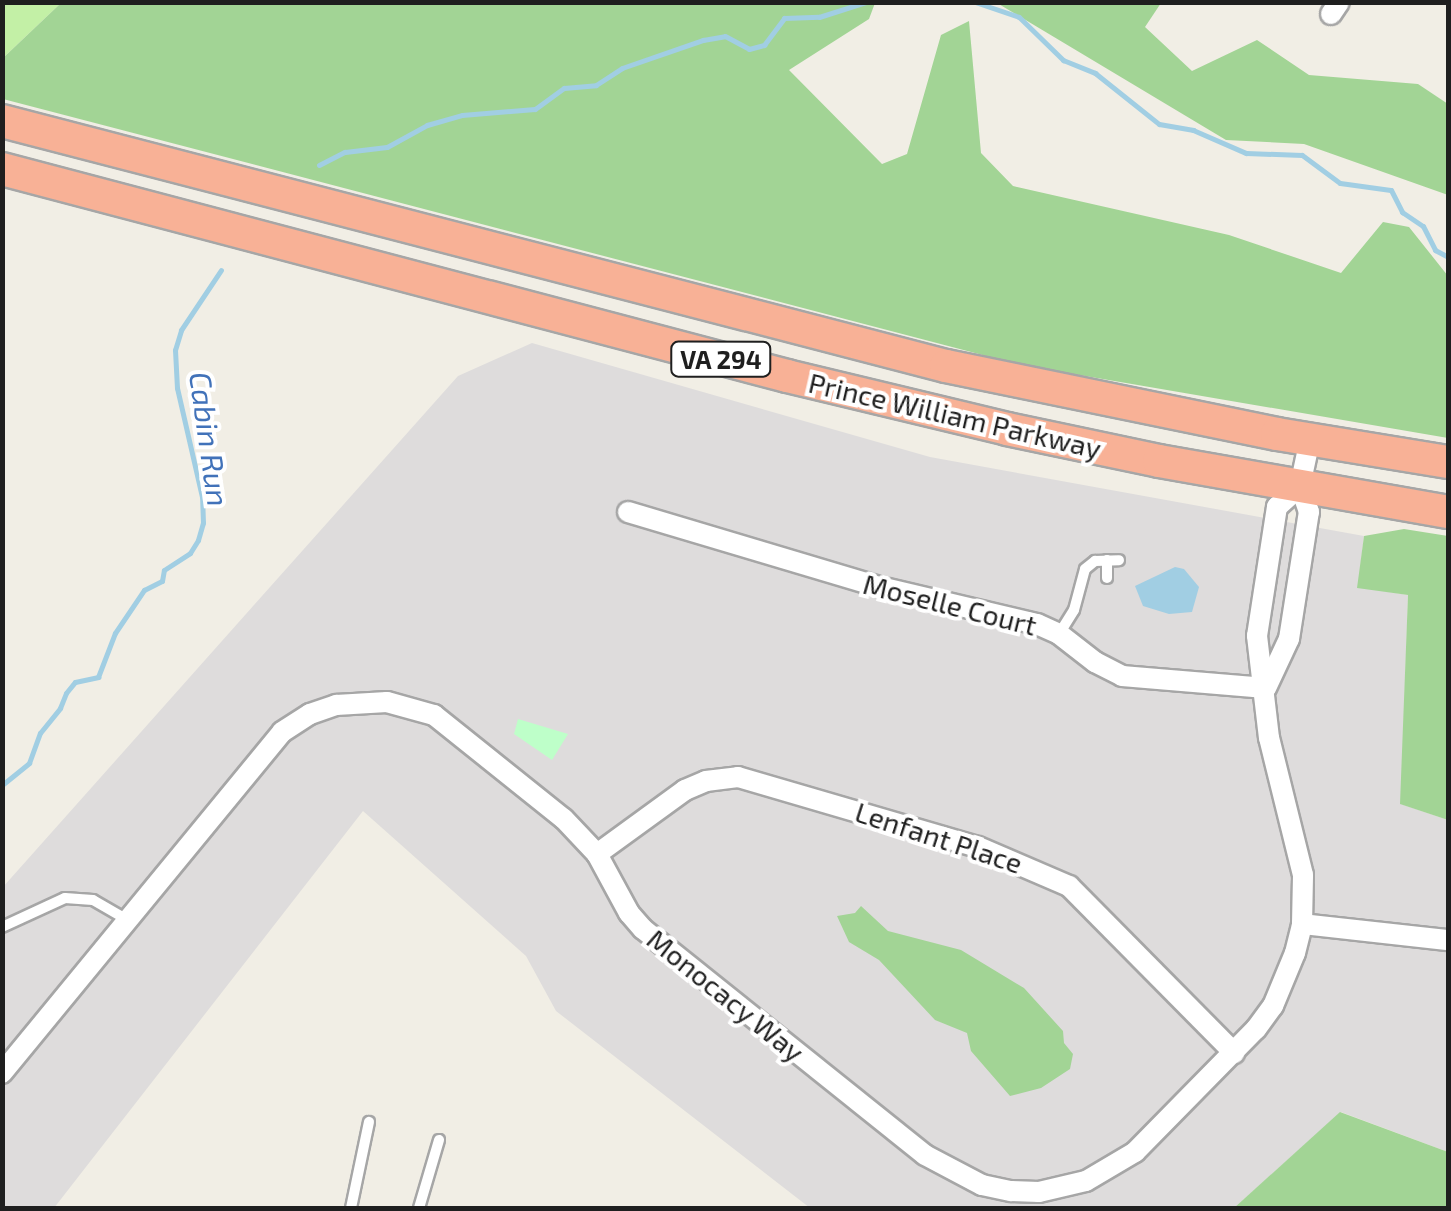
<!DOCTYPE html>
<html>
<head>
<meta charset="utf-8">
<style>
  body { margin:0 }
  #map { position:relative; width:1451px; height:1211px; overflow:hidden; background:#f1eee5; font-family:"Exo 2",sans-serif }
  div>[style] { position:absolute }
  .residential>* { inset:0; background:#dedcdc }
  .grass>* { inset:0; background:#c3f0a6 }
  .forest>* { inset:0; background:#a2d495 }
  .park>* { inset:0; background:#beffc9 }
  .water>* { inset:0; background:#a1cee3 }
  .stream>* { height:5px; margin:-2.5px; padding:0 2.5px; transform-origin:2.5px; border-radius:2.5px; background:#a1cee3 }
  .roads { filter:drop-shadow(2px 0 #a6a6a6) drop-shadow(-2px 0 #a6a6a6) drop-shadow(0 2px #a6a6a6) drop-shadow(0 -2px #a6a6a6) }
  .service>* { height:10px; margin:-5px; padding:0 5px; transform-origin:5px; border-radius:5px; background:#fff }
  .minor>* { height:20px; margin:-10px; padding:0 10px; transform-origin:10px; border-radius:10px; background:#fff }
  .trunk>* { height:32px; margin:-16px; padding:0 16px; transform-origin:16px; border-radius:16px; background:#f8b196 }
  span { translate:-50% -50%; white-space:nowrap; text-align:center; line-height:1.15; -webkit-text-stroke:8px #fff; paint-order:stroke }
  .shield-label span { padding:2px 8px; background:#fff; border:2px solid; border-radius:8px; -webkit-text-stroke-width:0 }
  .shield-label { font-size:25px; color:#1f1f1f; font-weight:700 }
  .street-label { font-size:28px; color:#1f1f1f }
  .water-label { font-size:30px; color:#4172b9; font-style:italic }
  .frame { position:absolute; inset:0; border:5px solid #1f1f1f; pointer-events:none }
</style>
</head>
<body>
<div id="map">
  <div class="residential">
    <div style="clip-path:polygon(532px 343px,930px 457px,1364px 536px,1358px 587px,1408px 595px,1401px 804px,1448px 820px,1448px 1152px,1341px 1112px,1234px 1208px,810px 1208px,556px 1011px,526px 956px,363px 811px,54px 1208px,3px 1208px,3px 887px,458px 376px)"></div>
  </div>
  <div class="grass">
    <div style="clip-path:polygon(3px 3px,61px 3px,3px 58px)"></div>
  </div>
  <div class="forest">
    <div style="clip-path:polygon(61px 3px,875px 3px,869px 19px,789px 70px,882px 164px,907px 154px,941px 35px,969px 21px,981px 153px,1013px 186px,1229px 235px,1341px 273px,1383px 222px,1409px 227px,1448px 276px,1448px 438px,1021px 365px,3px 99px,2px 59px)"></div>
    <div style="clip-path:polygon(997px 3px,1161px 3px,1145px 27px,1192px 71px,1257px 40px,1309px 75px,1418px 84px,1448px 104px,1448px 195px,1304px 144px,1226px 140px)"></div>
    <div style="clip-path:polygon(1404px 529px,1448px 536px,1448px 820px,1400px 804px,1408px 595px,1357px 588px,1364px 536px)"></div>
    <div style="clip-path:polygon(861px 906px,888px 931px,961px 950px,1024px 988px,1063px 1031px,1064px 1043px,1073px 1054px,1070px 1069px,1041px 1088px,1010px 1096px,971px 1051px,967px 1033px,935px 1020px,879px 960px,849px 942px,837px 916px,855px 913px)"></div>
    <div style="clip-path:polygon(1340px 1112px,1448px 1152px,1448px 1208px,1234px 1208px)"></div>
  </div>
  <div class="park">
    <div style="clip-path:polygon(518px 719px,568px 734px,552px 760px,514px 734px)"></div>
  </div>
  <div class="water">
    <div style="clip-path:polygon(1175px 567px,1184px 569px,1199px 587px,1192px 612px,1169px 614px,1143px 606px,1135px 586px)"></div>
  </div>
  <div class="stream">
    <div style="left:975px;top:2px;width:46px;rotate:18.8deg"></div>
    <div style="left:1019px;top:17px;width:62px;rotate:44.3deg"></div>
    <div style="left:1063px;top:60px;width:35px;rotate:22deg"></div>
    <div style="left:1095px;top:73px;width:82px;rotate:38.6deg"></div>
    <div style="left:1159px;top:124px;width:35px;rotate:10deg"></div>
    <div style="left:1193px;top:130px;width:58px;rotate:23.5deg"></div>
    <div style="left:1246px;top:153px;width:56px;rotate:2deg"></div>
    <div style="left:1302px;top:155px;width:47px;rotate:36.4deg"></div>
    <div style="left:1340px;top:183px;width:51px;rotate:7.8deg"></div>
    <div style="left:1391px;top:190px;width:25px;rotate:63deg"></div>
    <div style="left:1402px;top:212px;width:25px;rotate:34deg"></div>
    <div style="left:1423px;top:226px;width:27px;rotate:63deg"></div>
    <div style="left:1435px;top:250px;width:15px;rotate:28deg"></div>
    <div style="left:319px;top:165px;width:29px;rotate:-27deg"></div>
    <div style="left:345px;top:152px;width:42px;rotate:-6.8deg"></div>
    <div style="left:387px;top:147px;width:46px;rotate:-28.8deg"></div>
    <div style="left:427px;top:125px;width:36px;rotate:-16deg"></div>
    <div style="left:462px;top:115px;width:73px;rotate:-4.7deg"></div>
    <div style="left:535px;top:109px;width:36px;rotate:-36deg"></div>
    <div style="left:564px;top:88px;width:32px;rotate:-5deg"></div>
    <div style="left:596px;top:85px;width:31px;rotate:-33deg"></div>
    <div style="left:622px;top:68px;width:86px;rotate:-19.1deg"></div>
    <div style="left:703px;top:40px;width:22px;rotate:-10deg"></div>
    <div style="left:725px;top:36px;width:27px;rotate:28deg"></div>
    <div style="left:749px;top:49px;width:16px;rotate:-15deg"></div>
    <div style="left:764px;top:45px;width:34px;rotate:-53deg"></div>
    <div style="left:784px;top:18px;width:35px;rotate:-2deg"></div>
    <div style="left:819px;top:17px;width:49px;rotate:-17.7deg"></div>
    <div style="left:2px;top:785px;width:35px;rotate:-39deg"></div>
    <div style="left:29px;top:763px;width:32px;rotate:-70deg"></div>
    <div style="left:40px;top:733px;width:32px;rotate:-51deg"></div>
    <div style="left:60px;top:708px;width:16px;rotate:-68deg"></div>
    <div style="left:66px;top:693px;width:14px;rotate:-51deg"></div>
    <div style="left:75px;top:682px;width:24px;rotate:-12deg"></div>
    <div style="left:98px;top:677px;width:47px;rotate:-68.9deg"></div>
    <div style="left:115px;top:633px;width:52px;rotate:-56deg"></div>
    <div style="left:144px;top:590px;width:20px;rotate:-27deg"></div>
    <div style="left:162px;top:581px;width:11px;rotate:-80deg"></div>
    <div style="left:164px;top:570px;width:31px;rotate:-33deg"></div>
    <div style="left:190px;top:553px;width:15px;rotate:-58deg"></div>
    <div style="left:198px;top:540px;width:18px;rotate:-74deg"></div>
    <div style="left:203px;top:523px;width:26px;rotate:-92deg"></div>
    <div style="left:202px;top:497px;width:112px;rotate:-102.9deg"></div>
    <div style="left:177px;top:388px;width:38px;rotate:-93deg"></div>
    <div style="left:175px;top:350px;width:21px;rotate:-73deg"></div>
    <div style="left:181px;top:330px;width:72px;rotate:-56.3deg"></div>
  </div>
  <div class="roads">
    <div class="service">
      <div style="left:1107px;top:578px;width:18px;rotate:-90deg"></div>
      <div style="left:1059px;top:634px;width:28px;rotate:-58deg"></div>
      <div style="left:1074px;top:610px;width:42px;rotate:-75deg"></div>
      <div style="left:1085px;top:569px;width:13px;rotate:-39deg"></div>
      <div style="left:1095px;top:561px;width:24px;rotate:-2deg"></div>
      <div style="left:2px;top:927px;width:69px;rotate:-24.7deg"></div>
      <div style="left:65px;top:898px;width:28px;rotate:4deg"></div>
      <div style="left:93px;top:900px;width:39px;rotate:30deg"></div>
      <div style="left:351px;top:1208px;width:88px;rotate:-78.2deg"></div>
      <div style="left:419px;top:1208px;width:71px;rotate:-73.6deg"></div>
    </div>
    <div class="minor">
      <div style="left:1331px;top:14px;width:14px;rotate:-56deg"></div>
      <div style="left:628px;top:512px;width:263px;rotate:16.6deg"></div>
      <div style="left:880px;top:587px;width:161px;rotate:13.3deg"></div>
      <div style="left:1037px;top:624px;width:24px;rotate:24deg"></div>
      <div style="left:1059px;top:634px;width:46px;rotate:37.9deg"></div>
      <div style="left:1095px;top:662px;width:30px;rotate:27deg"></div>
      <div style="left:1122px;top:676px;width:144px;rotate:4.8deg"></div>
      <div style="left:1266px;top:688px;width:54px;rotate:-64.9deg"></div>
      <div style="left:1289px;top:639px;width:129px;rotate:-81.1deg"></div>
      <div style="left:1309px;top:512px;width:28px;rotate:-109deg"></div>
      <div style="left:1300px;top:486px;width:48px;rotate:-78deg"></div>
      <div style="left:597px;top:854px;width:109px;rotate:-36deg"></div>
      <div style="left:685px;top:790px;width:23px;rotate:-23deg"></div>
      <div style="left:706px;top:781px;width:32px;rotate:-7deg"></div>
      <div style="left:738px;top:777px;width:250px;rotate:16.3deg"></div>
      <div style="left:978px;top:847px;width:99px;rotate:23.2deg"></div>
      <div style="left:1069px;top:886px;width:235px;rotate:45.3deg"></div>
      <div style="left:1302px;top:924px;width:147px;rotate:6.3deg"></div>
      <div style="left:2px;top:1073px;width:441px;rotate:-50.6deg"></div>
      <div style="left:282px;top:732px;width:33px;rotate:-33deg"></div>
      <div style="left:310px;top:714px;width:28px;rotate:-19deg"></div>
      <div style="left:336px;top:705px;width:51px;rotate:-3.4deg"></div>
      <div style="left:387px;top:702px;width:49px;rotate:15.5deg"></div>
      <div style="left:434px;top:715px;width:166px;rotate:38.7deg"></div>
      <div style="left:564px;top:819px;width:48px;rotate:46.7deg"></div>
      <div style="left:597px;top:854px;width:67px;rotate:61.5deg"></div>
      <div style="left:629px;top:913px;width:21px;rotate:49deg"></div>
      <div style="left:643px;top:929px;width:361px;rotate:38.7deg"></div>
      <div style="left:925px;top:1155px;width:64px;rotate:27.8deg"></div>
      <div style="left:982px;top:1185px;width:30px;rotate:12deg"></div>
      <div style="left:1011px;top:1191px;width:28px;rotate:2deg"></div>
      <div style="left:1039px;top:1192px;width:48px;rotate:-13.2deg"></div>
      <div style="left:1086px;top:1181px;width:57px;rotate:-30.6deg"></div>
      <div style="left:1135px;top:1152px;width:173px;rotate:-45.5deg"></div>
      <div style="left:1256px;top:1029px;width:29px;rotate:-54deg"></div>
      <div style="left:1273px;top:1006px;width:57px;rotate:-67.5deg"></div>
      <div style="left:1295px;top:953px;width:30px;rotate:-76deg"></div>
      <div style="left:1302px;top:924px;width:49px;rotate:-88.8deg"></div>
      <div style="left:1303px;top:875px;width:141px;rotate:-103.9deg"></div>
      <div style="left:1269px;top:738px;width:103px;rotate:-96.7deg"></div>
      <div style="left:1257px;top:636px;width:131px;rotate:-81.2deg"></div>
      <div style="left:1277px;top:507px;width:31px;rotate:-42deg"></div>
    </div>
    <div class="trunk">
      <div style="left:2px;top:121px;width:975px;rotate:14.55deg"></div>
      <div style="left:946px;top:366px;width:338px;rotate:11.6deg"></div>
      <div style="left:1277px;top:434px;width:173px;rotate:9.3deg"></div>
      <div style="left:2px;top:169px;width:812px;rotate:14.77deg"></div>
      <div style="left:787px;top:376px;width:226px;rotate:13.5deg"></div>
      <div style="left:1007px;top:429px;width:155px;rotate:11.9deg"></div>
      <div style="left:1159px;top:461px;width:293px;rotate:10deg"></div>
    </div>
  </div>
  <div class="shield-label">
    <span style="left:721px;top:359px">VA 294</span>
  </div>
  <div class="street-label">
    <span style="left:955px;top:415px;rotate:13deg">Prince William Parkway</span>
    <span style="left:950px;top:604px;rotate:14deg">Moselle Court</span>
    <span style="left:939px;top:837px;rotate:18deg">Lenfant Place</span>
    <span style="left:726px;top:995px;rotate:39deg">Monocacy Way</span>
  </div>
  <div class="water-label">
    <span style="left:210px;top:439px;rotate:82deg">Cabin Run</span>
  </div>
  <div class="frame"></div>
</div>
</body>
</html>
